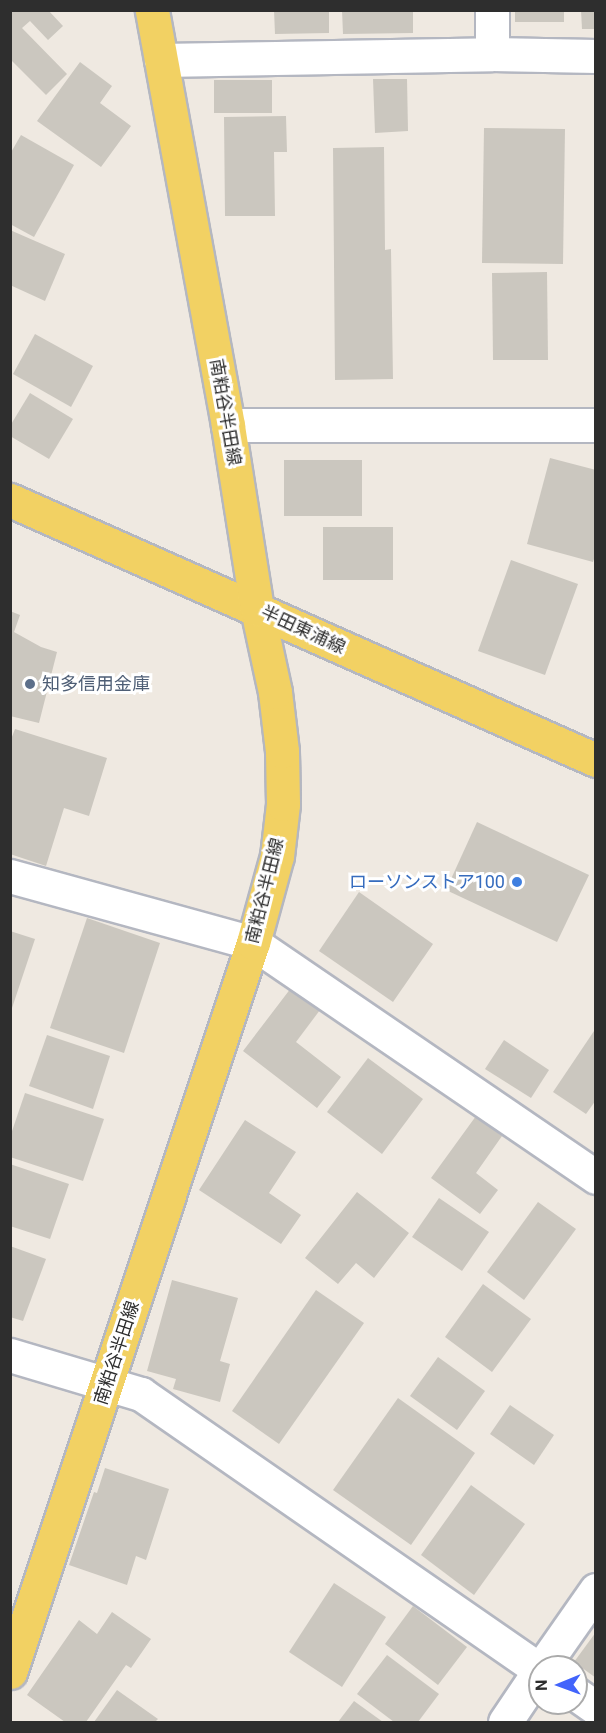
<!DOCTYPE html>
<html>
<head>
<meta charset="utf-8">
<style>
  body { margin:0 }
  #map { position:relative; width:606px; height:1733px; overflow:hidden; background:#efe9e1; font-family:Roboto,"Noto Sans JP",sans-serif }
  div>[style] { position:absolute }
  .building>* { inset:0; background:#cbc7bf }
  .roads { filter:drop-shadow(2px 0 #b4b7c1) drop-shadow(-2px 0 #b4b7c1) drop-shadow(0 2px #b4b7c1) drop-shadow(0 -2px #b4b7c1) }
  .minor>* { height:33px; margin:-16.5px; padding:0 16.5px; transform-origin:16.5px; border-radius:16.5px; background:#fff }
  .major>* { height:33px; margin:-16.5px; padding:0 16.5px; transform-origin:16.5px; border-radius:16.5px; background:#f2d163 }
  .dots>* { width:16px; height:16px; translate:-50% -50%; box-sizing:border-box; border:3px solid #fff; border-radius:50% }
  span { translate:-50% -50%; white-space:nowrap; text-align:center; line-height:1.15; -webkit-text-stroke:6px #fff; paint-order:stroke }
  .street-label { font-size:18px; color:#2e2e2e }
  .service-label { font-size:18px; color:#4e5e75 }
  .left { translate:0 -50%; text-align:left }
  .shop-label { font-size:18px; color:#366cbe }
  .right { translate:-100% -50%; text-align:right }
  .frame { position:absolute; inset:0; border:12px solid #2e2e2e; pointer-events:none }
  .north { position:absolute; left:528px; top:1655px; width:60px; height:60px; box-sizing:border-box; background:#fff; border:2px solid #ababab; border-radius:50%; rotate:269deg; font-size:16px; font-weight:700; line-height:24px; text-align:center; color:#2e2e2e }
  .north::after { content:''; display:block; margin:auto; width:21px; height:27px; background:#4264fb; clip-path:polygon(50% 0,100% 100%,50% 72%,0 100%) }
</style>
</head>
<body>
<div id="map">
  <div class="building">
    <div style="clip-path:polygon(10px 10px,48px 10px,63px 26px,48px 40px,30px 21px,22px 28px,67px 74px,46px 95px,10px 59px)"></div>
    <div style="clip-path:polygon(274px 10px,329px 10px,329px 33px,275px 34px)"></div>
    <div style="clip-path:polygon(342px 10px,413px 10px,413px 33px,343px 34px)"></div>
    <div style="clip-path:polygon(515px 10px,564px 10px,564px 22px,515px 22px)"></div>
    <div style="clip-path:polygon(581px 10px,596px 10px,596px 29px,582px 29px)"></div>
    <div style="clip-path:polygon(80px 62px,112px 86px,100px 103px,131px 126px,101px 167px,37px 121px)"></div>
    <div style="clip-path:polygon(373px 79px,407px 79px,408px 131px,375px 133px)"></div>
    <div style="clip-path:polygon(214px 80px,272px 80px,272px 113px,214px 113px)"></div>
    <div style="clip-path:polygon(286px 116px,287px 152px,274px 152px,275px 216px,225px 216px,224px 117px)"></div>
    <div style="clip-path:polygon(484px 128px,565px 129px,563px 264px,482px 263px)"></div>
    <div style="clip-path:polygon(21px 135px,74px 165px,34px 237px,10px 224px,10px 154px)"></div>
    <div style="clip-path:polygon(384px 147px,385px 250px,391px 249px,393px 379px,335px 380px,333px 148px)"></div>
    <div style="clip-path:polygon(10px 230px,65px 254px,45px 301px,10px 285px)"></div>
    <div style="clip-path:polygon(547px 272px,548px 360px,493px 360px,492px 273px)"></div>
    <div style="clip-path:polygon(35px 334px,93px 366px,71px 407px,13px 374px)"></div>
    <div style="clip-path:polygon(30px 393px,73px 419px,49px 459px,10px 436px,10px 426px)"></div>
    <div style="clip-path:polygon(550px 458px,596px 470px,596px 553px,593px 562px,527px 544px)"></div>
    <div style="clip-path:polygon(284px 460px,362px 460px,362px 516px,284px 516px)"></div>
    <div style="clip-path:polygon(323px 527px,393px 527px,393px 580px,323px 580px)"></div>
    <div style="clip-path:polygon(511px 560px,578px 584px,545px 675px,478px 651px)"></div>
    <div style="clip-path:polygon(10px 611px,20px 615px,14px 632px,41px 647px,57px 652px,39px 723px,10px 716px)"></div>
    <div style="clip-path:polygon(15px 729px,107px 758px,89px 816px,64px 808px,46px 866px,10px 854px,10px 742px)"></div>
    <div style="clip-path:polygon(477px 822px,589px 875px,557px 942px,446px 890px)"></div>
    <div style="clip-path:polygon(359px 892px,433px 944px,393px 1002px,319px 951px)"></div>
    <div style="clip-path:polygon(87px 918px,160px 943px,124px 1053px,50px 1028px)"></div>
    <div style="clip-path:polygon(10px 931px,35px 939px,11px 1011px,10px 1011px)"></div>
    <div style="clip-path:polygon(291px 988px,320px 1010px,296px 1042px,341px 1077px,317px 1108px,243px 1051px)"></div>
    <div style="clip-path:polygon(596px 1028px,596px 1100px,586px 1114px,553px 1092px)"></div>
    <div style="clip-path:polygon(47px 1035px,110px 1056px,93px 1109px,29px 1086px)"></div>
    <div style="clip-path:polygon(504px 1040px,549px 1070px,531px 1098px,485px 1069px)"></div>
    <div style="clip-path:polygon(368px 1058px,423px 1099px,382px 1154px,327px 1112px)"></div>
    <div style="clip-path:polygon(25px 1093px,104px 1119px,83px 1181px,10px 1157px,10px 1137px)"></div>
    <div style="clip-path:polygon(476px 1116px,502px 1136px,476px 1173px,498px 1190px,480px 1214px,431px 1178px)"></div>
    <div style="clip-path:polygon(245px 1120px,296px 1152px,269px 1193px,301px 1215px,281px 1244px,199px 1190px)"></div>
    <div style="clip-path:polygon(10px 1164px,69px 1184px,50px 1239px,10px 1226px)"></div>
    <div style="clip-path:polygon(357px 1192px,409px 1233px,374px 1278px,356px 1263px,338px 1284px,305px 1258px)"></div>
    <div style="clip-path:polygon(439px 1198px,489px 1232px,462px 1271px,412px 1237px)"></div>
    <div style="clip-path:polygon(538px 1202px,576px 1229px,524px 1300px,487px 1272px)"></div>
    <div style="clip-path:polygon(10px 1246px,46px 1259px,23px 1321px,10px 1317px)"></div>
    <div style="clip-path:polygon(172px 1280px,238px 1298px,220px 1361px,230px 1364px,220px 1402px,173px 1389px,176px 1379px,147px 1371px)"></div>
    <div style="clip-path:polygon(483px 1284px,531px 1319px,492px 1372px,445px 1337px)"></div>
    <div style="clip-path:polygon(316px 1290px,364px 1323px,279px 1444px,232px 1411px)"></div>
    <div style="clip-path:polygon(438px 1357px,485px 1391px,457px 1430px,410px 1396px)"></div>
    <div style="clip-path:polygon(398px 1398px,475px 1453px,411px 1545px,333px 1490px)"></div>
    <div style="clip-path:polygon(510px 1405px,554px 1435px,534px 1465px,490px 1434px)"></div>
    <div style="clip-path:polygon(105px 1468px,169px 1489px,146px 1560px,136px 1556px,127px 1585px,69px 1565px,94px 1492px,97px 1493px)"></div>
    <div style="clip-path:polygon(471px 1485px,525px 1524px,474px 1595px,421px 1555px)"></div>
    <div style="clip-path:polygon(334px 1583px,386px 1617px,342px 1687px,289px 1652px)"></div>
    <div style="clip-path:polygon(413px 1606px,467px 1647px,438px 1685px,385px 1644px)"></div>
    <div style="clip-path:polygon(112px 1612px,151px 1639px,131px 1668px,126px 1665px,86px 1722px,65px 1722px,27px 1695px,79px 1620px,97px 1634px)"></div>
    <div style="clip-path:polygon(596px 1632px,596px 1678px,574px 1662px)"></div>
    <div style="clip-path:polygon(387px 1655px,439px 1694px,418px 1722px,394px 1722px,357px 1694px)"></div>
    <div style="clip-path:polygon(117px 1690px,158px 1719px,155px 1722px,94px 1722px)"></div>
    <div style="clip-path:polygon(354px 1701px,383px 1722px,338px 1722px)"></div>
  </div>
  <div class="roads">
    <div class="minor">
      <div style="left:492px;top:10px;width:44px;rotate:90deg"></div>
      <div style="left:161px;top:60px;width:331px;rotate:-1deg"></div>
      <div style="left:492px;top:54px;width:104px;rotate:1.1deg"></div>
      <div style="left:228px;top:425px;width:368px"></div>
      <div style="left:10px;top:876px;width:252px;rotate:15.4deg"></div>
      <div style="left:253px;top:943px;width:415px;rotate:34.3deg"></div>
      <div style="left:10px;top:1355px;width:137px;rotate:16.6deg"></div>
      <div style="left:141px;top:1394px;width:485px;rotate:34.7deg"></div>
      <div style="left:542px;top:1667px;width:94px;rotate:-55deg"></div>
      <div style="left:576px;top:1694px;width:24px;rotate:35deg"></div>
      <div style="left:505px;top:1722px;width:63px;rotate:-56.1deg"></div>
    </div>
    <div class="major">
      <div style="left:10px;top:500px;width:641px;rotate:23.93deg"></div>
      <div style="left:10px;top:1672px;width:768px;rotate:-71.57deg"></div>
      <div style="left:253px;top:943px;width:90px;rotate:-74.6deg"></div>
      <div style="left:277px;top:856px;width:52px;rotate:-83.4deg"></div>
      <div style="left:283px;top:804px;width:53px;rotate:-91.1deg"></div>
      <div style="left:282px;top:751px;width:59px;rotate:-96.8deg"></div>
      <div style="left:275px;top:692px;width:85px;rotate:-102.2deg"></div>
      <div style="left:257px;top:609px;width:186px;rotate:-99deg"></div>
      <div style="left:228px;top:425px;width:422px;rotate:-100.4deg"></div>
    </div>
  </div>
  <div class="dots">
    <div style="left:30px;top:684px;background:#5c6f8a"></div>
    <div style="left:517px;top:882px;background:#3f7fe0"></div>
  </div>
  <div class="street-label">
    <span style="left:225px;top:412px;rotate:80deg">南粕谷半田線</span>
    <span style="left:303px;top:630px;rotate:25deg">半田東浦線</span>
    <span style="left:265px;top:891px;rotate:-76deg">南粕谷半田線</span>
    <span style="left:117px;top:1353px;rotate:-72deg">南粕谷半田線</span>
  </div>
  <div class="service-label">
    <span class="left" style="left:42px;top:684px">知多信用金庫</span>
  </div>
  <div class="shop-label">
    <span class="right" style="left:505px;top:882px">ローソンストア100</span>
  </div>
  <div class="frame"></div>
  <div class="north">N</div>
</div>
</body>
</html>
